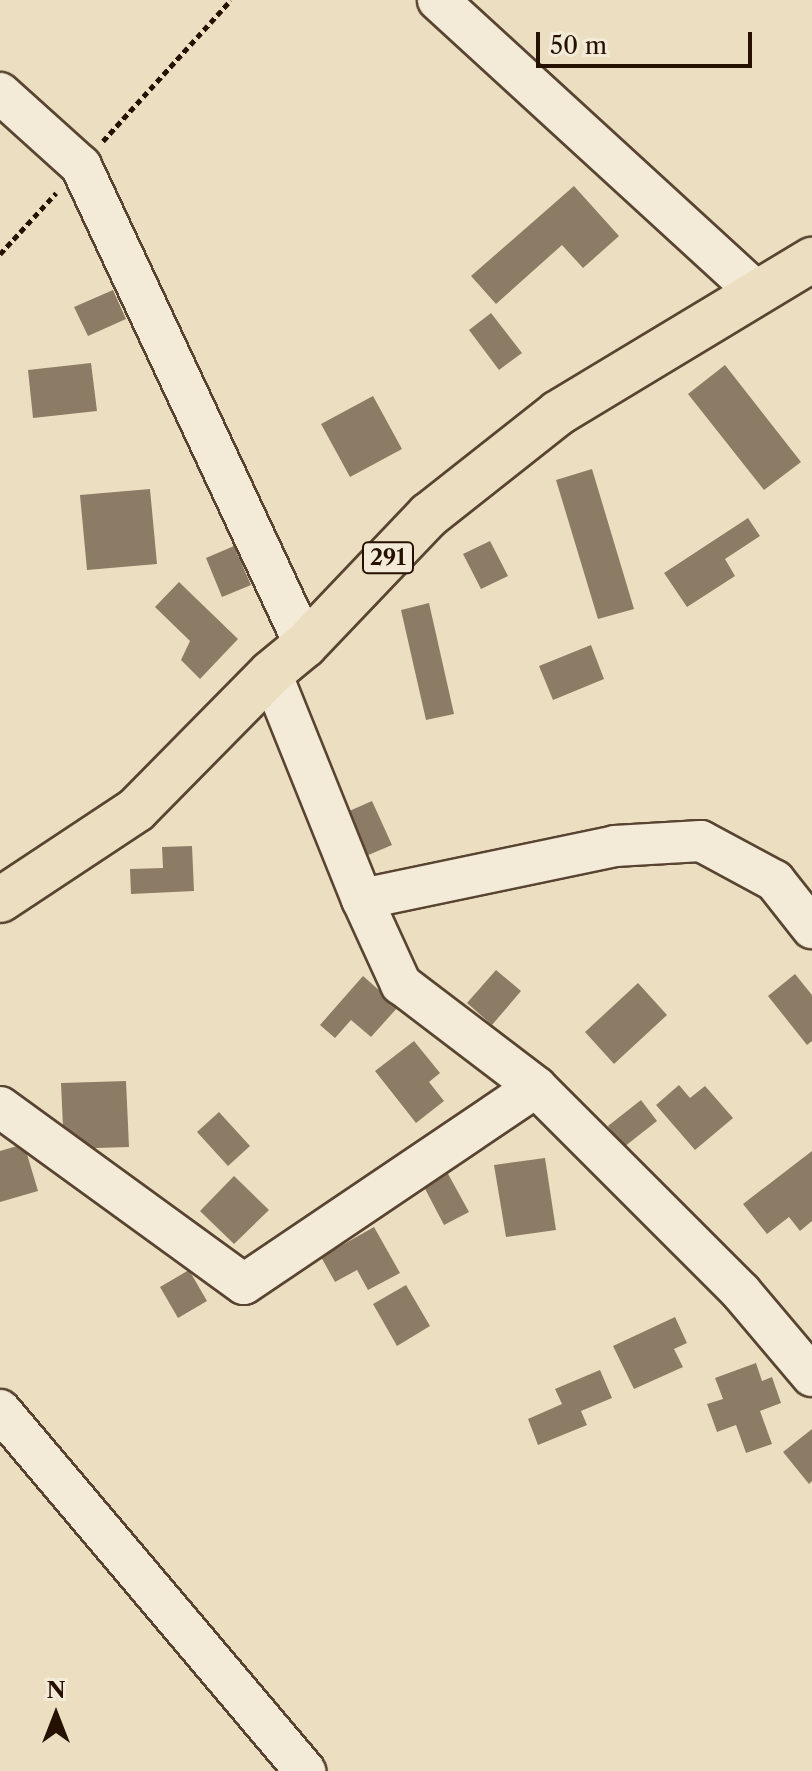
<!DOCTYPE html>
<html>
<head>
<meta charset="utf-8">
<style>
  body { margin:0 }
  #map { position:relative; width:812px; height:1771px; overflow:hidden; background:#ecdfc1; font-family:"Libre Caslon Text",serif }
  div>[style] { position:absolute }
  .building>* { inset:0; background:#8d7c65 }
  .path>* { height:5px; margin-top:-2.5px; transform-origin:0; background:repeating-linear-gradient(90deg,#261101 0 6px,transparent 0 10px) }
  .roads { filter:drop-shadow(2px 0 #584431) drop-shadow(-2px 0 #584431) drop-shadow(0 2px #584431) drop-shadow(0 -2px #584431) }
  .minor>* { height:40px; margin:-20px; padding:0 20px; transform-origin:20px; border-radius:20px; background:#f3ead7 }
  .highway>* { height:44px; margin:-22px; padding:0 22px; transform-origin:22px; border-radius:22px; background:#ecdfc1 }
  span { translate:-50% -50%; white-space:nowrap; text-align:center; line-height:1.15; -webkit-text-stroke:6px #f3ead7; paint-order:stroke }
  .shield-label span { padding:2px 6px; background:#f3ead7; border:2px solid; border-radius:6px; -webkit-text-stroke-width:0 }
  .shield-label { font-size:22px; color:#261101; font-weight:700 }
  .north { position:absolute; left:16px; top:1675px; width:80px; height:80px; -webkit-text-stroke:6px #f3ead7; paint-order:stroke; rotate:0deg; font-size:22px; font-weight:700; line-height:32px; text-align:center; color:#261101 }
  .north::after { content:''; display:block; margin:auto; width:28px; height:36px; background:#261101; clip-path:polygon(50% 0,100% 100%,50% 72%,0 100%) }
  .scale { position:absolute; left:536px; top:32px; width:216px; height:36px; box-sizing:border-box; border:4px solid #261101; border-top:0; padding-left:10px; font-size:24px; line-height:28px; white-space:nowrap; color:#261101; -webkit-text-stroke:6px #f3ead7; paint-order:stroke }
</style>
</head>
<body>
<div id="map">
  <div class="building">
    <div style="clip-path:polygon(574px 186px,619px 236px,583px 268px,562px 245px,496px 304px,471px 276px)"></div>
    <div style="clip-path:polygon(113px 290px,126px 319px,88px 336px,74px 307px)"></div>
    <div style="clip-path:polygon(491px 313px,522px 353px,499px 370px,469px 330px)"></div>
    <div style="clip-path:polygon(91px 363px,97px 411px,33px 418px,28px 370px)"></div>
    <div style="clip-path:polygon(725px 365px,801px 462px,764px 490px,688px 394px)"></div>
    <div style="clip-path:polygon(373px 396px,402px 449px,350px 477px,321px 424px)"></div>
    <div style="clip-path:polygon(592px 469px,634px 609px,598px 619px,556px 480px)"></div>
    <div style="clip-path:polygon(150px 489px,157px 564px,87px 570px,80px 495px)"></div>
    <div style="clip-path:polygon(748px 518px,760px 536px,725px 559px,735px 576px,687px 607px,664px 573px)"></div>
    <div style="clip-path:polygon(490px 541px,508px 576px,481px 589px,463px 554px)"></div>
    <div style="clip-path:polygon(234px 546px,251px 585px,222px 597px,206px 558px)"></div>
    <div style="clip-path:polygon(179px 582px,238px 639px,200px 679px,181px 660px,190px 641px,155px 607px)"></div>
    <div style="clip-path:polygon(429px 603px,454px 714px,426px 720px,401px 610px)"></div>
    <div style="clip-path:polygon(591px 645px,604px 679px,553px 700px,539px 666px)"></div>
    <div style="clip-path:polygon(372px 801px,392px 845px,366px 856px,347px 812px)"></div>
    <div style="clip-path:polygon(192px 846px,194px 891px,131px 894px,130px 869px,163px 868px,162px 847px)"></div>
    <div style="clip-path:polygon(496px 970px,521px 991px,492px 1025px,467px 1003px)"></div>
    <div style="clip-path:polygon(795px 974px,812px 995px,812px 1041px,807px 1045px,768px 996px)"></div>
    <div style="clip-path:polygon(363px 976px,398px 1007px,371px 1037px,351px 1020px,335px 1038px,320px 1025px)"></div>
    <div style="clip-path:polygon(638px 983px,667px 1015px,614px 1064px,585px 1032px)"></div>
    <div style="clip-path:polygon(414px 1041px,440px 1073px,429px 1082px,444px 1101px,416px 1123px,375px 1071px)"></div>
    <div style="clip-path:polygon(126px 1081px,129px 1147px,64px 1149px,61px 1083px)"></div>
    <div style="clip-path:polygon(679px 1085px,690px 1098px,705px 1086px,733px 1118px,695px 1150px,656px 1105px)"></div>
    <div style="clip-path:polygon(641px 1100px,657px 1121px,624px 1147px,608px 1126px)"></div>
    <div style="clip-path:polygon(219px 1112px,250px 1146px,228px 1166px,197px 1132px)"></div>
    <div style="clip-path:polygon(24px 1144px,38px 1191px,0 1202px,0 1151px)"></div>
    <div style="clip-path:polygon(812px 1151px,812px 1221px,800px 1231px,789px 1217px,767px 1234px,743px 1204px)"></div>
    <div style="clip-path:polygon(545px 1158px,556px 1230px,506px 1237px,494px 1165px)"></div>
    <div style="clip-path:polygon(447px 1172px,469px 1212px,444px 1225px,423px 1185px)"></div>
    <div style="clip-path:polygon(234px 1176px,269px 1210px,234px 1244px,200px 1211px)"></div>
    <div style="clip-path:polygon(374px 1227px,400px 1273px,368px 1290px,357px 1270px,335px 1282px,321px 1257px)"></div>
    <div style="clip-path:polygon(189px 1270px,207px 1301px,178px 1318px,160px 1287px)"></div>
    <div style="clip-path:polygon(406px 1285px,430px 1326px,397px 1346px,373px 1304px)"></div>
    <div style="clip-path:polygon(675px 1317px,687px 1343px,674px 1349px,683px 1367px,634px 1389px,613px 1346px)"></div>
    <div style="clip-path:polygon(756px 1363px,762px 1381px,772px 1377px,781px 1403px,760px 1411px,772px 1444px,746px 1453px,736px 1425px,717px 1432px,707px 1404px,723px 1399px,715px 1378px)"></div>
    <div style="clip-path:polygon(600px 1370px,612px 1398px,581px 1411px,587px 1425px,538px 1445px,528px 1419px,562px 1404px,555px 1389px)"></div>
    <div style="clip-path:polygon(812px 1429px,812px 1481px,809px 1484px,783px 1452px)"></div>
  </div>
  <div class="path">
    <div style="left:103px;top:141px;width:190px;rotate:-47.8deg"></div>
    <div style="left:0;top:254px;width:83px;rotate:-47.4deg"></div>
  </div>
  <div class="roads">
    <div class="minor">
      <div style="left:438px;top:0;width:434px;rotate:42.5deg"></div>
      <div style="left:0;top:93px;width:109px;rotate:42deg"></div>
      <div style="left:81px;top:166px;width:529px;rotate:64.94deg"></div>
      <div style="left:271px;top:673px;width:244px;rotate:68.1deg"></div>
      <div style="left:362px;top:899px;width:94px;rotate:65.4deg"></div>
      <div style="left:401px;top:984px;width:170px;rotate:37.3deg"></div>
      <div style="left:536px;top:1087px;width:290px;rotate:45deg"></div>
      <div style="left:741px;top:1292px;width:110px;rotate:49.8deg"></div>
      <div style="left:362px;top:899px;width:258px;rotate:-11.8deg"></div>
      <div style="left:615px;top:846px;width:86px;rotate:-3.3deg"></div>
      <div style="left:701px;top:841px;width:84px;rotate:28.4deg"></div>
      <div style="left:775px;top:881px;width:60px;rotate:51.8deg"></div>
      <div style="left:0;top:1107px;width:301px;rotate:36deg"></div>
      <div style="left:244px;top:1284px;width:352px;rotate:-34deg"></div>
      <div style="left:0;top:1410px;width:473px;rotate:49.8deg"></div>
    </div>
    <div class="highway">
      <div style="left:0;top:900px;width:163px;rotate:-33.5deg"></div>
      <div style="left:136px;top:810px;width:192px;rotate:-45.4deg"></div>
      <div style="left:271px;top:673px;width:44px;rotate:-39.5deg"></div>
      <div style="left:305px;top:645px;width:180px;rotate:-46.4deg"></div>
      <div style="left:429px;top:515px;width:164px;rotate:-38.3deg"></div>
      <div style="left:558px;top:413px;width:297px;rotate:-31.1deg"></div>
    </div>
  </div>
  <div class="shield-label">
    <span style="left:388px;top:558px">291</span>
  </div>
  <div class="north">N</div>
  <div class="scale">50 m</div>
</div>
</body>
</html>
